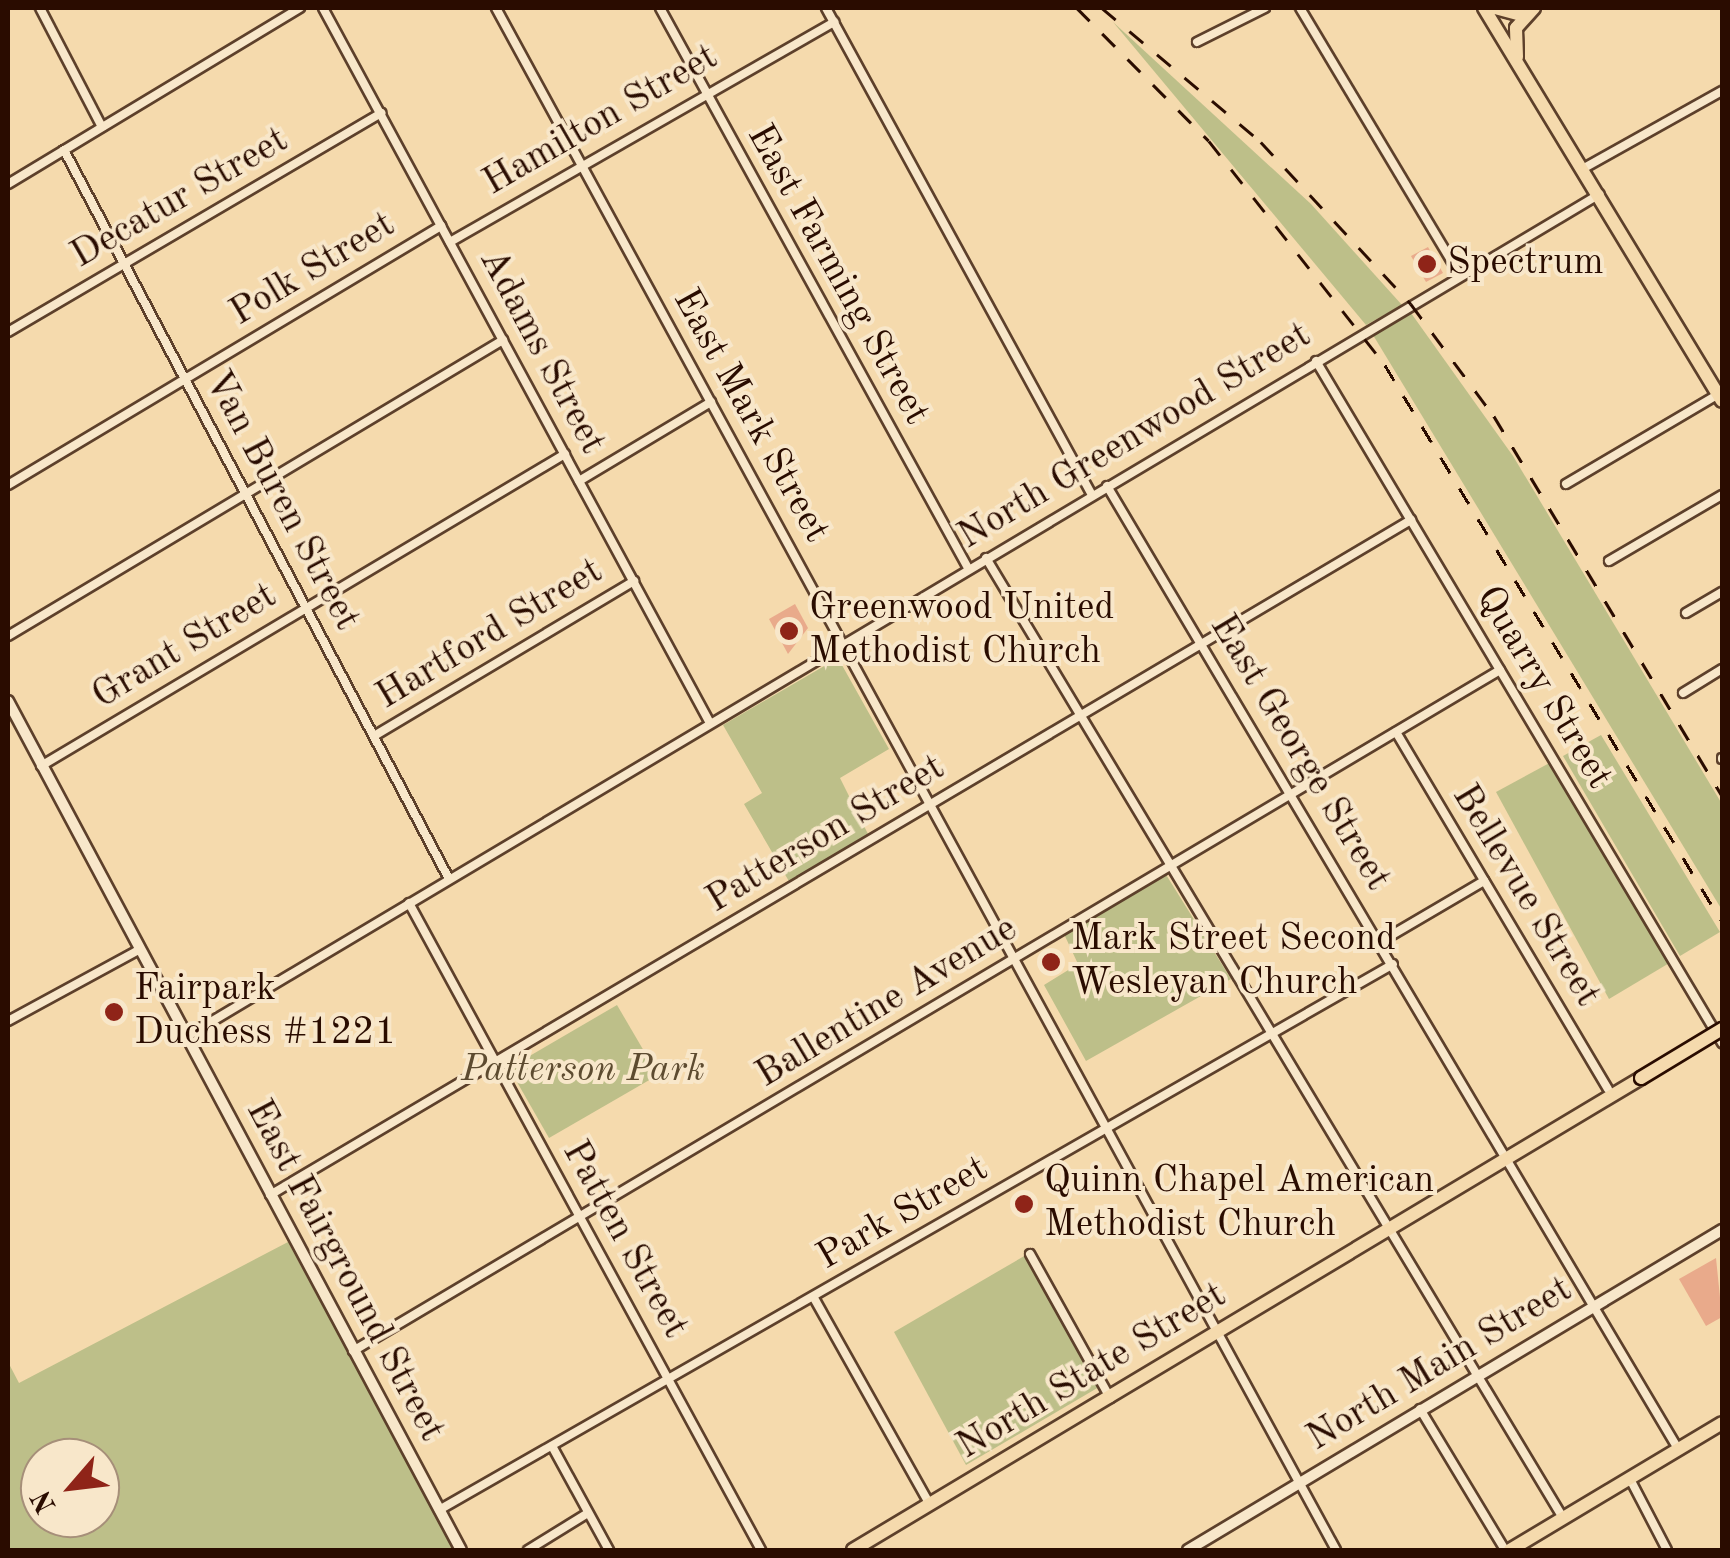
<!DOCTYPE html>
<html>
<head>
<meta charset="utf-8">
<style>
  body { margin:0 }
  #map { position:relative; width:1730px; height:1558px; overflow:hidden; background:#f5daad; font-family:"Old Standard TT",serif }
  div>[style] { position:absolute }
  .green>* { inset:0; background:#bdbf89 }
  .building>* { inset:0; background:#e9aa8b }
  .roads { filter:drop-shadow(2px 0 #5d402b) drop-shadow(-2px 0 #5d402b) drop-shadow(0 2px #5d402b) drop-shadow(0 -2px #5d402b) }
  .minor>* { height:8px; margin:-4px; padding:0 4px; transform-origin:4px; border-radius:4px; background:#f8e7ca }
  .tertiary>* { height:10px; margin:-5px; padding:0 5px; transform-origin:5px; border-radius:5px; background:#f8e7ca }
  .primary>* { height:12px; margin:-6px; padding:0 6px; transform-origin:6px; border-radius:6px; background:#f5daad }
  .rail>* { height:2.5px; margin-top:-1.25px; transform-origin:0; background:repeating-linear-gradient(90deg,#2a0c00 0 18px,transparent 0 36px) }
  .bridges { filter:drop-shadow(2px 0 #2a0c00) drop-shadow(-2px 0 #2a0c00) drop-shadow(0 2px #2a0c00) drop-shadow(0 -2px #2a0c00) }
  .primary-bridge>* { height:12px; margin:-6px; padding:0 6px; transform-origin:6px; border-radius:6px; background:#f5daad }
  .dots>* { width:28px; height:28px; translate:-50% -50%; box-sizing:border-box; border:5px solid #f8e7ca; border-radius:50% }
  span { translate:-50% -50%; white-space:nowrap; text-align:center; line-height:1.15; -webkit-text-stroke:8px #f8e7ca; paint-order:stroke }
  .street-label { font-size:38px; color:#2a0c00 }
  .poi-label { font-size:38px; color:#2a0c00 }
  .left { translate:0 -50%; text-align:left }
  .park-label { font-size:38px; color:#5d4b30; font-style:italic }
  .frame { position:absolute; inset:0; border:10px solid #2a0c00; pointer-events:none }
  .north { position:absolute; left:20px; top:1438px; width:100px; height:100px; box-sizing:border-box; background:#f8e7ca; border:2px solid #a68f79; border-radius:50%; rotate:242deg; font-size:28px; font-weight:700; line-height:40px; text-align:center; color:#2a0c00 }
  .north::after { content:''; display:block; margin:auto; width:35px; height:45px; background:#8f2418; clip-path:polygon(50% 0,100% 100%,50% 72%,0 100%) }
</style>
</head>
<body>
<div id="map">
  <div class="green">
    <div style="clip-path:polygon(1113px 22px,1311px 204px,1402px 305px,1366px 325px)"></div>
    <div style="clip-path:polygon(1411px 313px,1513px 456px,1722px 804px,1722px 910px,1373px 335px)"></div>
    <div style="clip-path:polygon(838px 658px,889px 749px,840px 778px,869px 836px,790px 883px,744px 804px,762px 793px,723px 725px)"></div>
    <div style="clip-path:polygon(1601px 735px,1720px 932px,1680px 956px,1563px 756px)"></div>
    <div style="clip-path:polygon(1555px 760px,1671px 962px,1609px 999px,1496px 792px)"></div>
    <div style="clip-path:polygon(1165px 873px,1231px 979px,1086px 1061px,1044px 985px,1078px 964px,1064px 934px)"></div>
    <div style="clip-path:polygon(617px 1005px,658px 1075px,549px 1138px,509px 1068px)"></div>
    <div style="clip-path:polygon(evenodd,288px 1242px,455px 1550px,8px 1550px,8px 1362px,19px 1383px,288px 1242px,100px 1458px,100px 1518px,40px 1518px,40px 1458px,100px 1458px)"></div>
    <div style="clip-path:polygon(1026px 1255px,1099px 1387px,966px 1465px,894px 1332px)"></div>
  </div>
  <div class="building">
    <div style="clip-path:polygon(1428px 247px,1443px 273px,1426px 282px,1411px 256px)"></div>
    <div style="clip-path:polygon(795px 604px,808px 628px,788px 654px,769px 619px)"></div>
    <div style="clip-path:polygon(1716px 1258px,1722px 1317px,1706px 1326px,1679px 1279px)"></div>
  </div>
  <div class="roads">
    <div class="minor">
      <div style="left:40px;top:8px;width:134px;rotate:62.5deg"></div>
      <div style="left:323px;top:8px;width:813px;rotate:61.58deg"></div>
      <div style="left:496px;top:8px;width:1756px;rotate:61.42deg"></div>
      <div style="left:660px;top:8px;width:639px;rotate:61.19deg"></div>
      <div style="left:826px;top:8px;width:555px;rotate:61.36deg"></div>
      <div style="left:1300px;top:8px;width:311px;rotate:59.1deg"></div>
      <div style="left:1197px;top:42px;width:76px;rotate:-26.6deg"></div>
      <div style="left:64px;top:150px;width:824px;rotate:62.16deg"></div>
      <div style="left:1584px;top:168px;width:158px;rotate:-29.2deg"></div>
      <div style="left:8px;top:184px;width:341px;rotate:-31.1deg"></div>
      <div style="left:450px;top:242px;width:443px;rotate:-29.8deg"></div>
      <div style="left:8px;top:332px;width:433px;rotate:-30.4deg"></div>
      <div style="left:1316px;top:361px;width:794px;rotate:59.23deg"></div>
      <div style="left:579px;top:481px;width:154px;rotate:-30.9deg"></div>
      <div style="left:1566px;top:484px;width:178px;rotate:-30.5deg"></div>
      <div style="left:8px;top:485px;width:505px;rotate:-30.89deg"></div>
      <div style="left:1107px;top:486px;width:1120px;rotate:59.33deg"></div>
      <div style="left:986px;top:558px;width:1120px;rotate:58.99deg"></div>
      <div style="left:1609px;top:561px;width:131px;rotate:-30.3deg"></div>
      <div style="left:1686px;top:613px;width:42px;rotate:-30.3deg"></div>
      <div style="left:8px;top:636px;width:577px;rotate:-30.88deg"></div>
      <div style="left:1683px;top:693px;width:46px;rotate:-31.6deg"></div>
      <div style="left:1396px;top:732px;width:415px;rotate:59.3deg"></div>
      <div style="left:374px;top:736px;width:303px;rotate:-30.8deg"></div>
      <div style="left:1722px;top:759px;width:1px;rotate:-90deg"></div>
      <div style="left:41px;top:766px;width:610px;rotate:-30.77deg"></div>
      <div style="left:409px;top:903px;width:737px;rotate:61.45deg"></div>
      <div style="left:1380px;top:942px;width:121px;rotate:-30.4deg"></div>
      <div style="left:8px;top:1021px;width:147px;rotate:-28.5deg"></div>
      <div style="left:184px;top:1038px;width:1648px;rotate:-30.8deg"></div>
      <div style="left:270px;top:1195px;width:1326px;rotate:-30.61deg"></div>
      <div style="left:1030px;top:1254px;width:165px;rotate:60.9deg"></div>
      <div style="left:814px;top:1298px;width:235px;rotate:60.7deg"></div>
      <div style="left:353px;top:1351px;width:1334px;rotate:-30.7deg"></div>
      <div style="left:1420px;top:1409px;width:165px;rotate:58.9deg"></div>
      <div style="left:552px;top:1446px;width:119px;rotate:61.3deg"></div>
      <div style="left:1630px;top:1479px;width:80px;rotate:62.5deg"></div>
      <div style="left:439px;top:1510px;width:1099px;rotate:-29.78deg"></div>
      <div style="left:528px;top:1550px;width:70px;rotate:-31.7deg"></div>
    </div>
    <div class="tertiary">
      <div style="left:8px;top:701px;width:962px;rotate:61.92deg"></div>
      <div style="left:1188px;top:1550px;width:623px;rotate:-30.93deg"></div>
    </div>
    <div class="primary">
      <div style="left:1484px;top:8px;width:459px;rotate:58.8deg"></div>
      <div style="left:1495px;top:8px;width:27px;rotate:15deg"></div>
      <div style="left:1517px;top:57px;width:29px;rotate:-92deg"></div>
      <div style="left:1516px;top:28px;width:27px;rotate:-48deg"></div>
      <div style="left:853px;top:1550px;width:919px;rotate:-30.92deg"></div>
      <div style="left:1510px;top:1550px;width:247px;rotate:-30.9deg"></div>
    </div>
  </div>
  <div class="rail">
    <div style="left:1077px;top:8px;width:187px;rotate:45.2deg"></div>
    <div style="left:1209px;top:141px;width:285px;rotate:51.8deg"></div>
    <div style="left:1385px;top:365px;width:651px;rotate:58.82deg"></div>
    <div style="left:1102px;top:8px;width:208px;rotate:40.1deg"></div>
    <div style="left:1261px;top:142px;width:221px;rotate:47.2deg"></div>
    <div style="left:1411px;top:304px;width:139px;rotate:53.5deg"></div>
    <div style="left:1494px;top:416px;width:443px;rotate:59deg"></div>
  </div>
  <div class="bridges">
    <div class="primary-bridge">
      <div style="left:1641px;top:1078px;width:95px;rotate:-31.2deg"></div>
    </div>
  </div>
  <div class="dots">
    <div style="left:1427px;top:264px;background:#8f2418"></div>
    <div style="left:789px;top:631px;background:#8f2418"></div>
    <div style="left:1051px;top:962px;background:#8f2418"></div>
    <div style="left:114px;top:1012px;background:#8f2418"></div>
    <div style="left:1024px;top:1204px;background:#8f2418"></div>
  </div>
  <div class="street-label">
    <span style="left:601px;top:121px;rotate:-30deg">Hamilton Street</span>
    <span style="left:180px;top:199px;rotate:-30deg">Decatur Street</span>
    <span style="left:313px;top:270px;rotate:-31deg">Polk Street</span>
    <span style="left:837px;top:275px;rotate:61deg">East Farming Street</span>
    <span style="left:541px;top:352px;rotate:62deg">Adams Street</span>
    <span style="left:750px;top:416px;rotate:61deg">East Mark Street</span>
    <span style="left:1135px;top:437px;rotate:-31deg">North Greenwood Street</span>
    <span style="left:281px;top:501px;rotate:62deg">Van Buren Street</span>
    <span style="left:490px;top:635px;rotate:-31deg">Hartford Street</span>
    <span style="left:185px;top:647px;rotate:-31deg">Grant Street</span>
    <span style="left:1543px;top:688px;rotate:59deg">Quarry Street</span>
    <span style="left:1299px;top:753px;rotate:59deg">East George Street</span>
    <span style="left:826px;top:835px;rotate:-31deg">Patterson Street</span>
    <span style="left:1525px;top:896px;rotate:59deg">Bellevue Street</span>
    <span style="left:887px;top:1003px;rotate:-31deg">Ballentine Avenue</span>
    <span style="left:903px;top:1214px;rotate:-30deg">Park Street</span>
    <span style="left:624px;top:1240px;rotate:61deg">Patten Street</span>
    <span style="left:344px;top:1271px;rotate:62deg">East Fairground Street</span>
    <span style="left:1440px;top:1365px;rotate:-31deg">North Main Street</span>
    <span style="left:1092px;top:1372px;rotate:-31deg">North State Street</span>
  </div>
  <div class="poi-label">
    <span class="left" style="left:1447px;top:264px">Spectrum</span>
    <span class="left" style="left:809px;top:631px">Greenwood United<br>Methodist Church</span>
    <span class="left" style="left:1071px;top:962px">Mark Street Second<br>Wesleyan Church</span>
    <span class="left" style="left:134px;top:1012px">Fairpark<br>Duchess #1221</span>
    <span class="left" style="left:1044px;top:1204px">Quinn Chapel American<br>Methodist Church</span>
  </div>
  <div class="park-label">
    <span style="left:583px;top:1071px">Patterson Park</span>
  </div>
  <div class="frame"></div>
  <div class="north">N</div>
</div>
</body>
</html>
